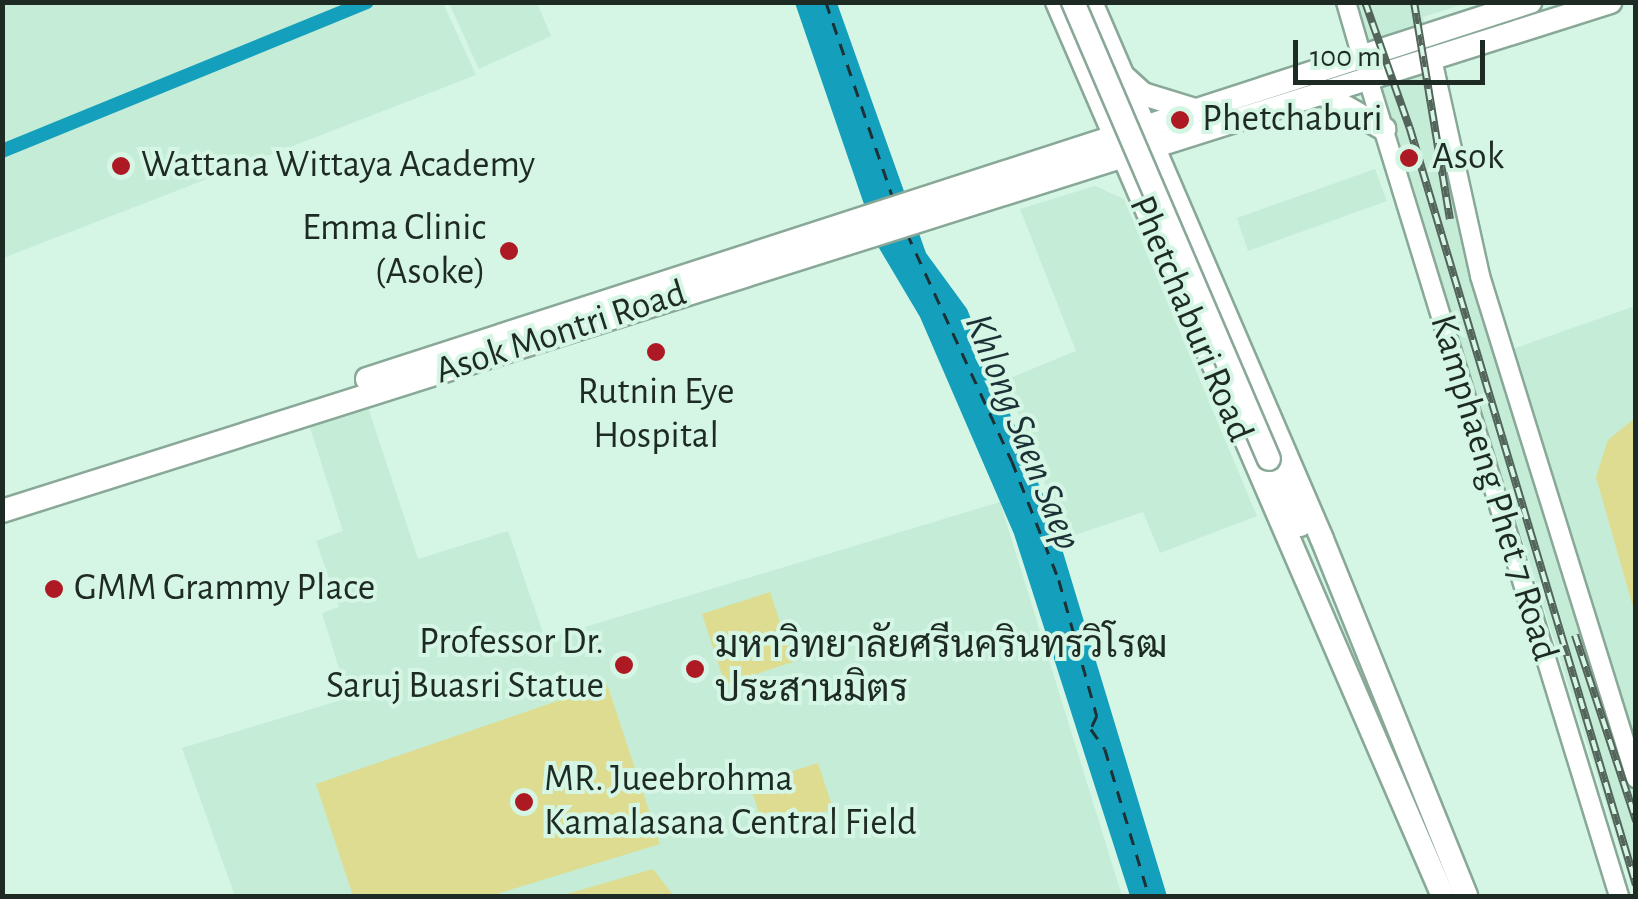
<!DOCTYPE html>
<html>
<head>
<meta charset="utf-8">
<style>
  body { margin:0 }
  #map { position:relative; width:1638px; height:899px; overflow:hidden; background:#d5f6e5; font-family:"Alegreya Sans",Sarabun,sans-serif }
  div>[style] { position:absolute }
  .built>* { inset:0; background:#c4ecd6 }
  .green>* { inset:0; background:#dedc90 }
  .water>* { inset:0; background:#14a0bc }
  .canal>* { height:14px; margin:-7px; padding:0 7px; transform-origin:7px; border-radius:7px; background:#14a0bc }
  .ferry>* { height:2.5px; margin-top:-1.25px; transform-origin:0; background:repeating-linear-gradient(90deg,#1c3136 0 12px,transparent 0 22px) }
  .roads { filter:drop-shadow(2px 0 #89a897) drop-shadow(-2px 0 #89a897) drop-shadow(0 2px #89a897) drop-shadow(0 -2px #89a897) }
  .tertiary>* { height:18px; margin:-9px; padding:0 9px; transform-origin:9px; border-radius:9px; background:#fff }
  .primary>* { height:22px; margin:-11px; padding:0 11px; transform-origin:11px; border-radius:11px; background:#fff }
  .rail>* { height:8px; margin-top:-4px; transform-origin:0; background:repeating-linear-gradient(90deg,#d5f6e5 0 11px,#53655b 0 22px); box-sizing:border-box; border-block:2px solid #53655b }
  .bridges { filter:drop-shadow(2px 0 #89a897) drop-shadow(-2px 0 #89a897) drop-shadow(0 2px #89a897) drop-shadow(0 -2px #89a897) }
  .primary-bridge>* { height:22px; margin:-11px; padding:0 11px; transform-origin:11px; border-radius:11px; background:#fff }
  .dots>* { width:28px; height:28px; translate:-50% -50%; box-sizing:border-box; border:5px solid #d5f6e5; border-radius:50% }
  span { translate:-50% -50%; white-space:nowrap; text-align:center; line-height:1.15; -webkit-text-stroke:8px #d5f6e5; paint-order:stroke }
  .poi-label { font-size:38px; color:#1e2b24 }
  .left { translate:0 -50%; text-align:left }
  .right { translate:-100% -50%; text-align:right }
  .street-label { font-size:38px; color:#1e2b24 }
  .water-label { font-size:40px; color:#1c3136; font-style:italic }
  .frame { position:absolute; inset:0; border:5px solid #1e2b24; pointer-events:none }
  .scale { position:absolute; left:1293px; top:40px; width:192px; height:45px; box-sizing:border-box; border:5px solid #1e2b24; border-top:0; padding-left:12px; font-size:30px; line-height:35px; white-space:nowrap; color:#1e2b24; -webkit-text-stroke:8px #d5f6e5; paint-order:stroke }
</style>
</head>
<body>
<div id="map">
  <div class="built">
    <div style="clip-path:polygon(3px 3px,443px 3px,476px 75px,3px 258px)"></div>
    <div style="clip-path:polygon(449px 3px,537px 3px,551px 36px,479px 69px)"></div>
    <div style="clip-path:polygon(1353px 3px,1466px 3px,1423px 17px,1510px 350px,1635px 306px,1635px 896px)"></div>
    <div style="clip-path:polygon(1375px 169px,1387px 201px,1248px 251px,1237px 218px)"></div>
    <div style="clip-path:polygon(1095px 186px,1124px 199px,1257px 516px,1160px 553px,1143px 512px,1066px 538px,1005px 380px,1076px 351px,1020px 209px)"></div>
    <div style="clip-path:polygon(367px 404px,418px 559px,508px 531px,545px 639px,1000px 502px,1122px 896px,235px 896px,182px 748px,348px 698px,322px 613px,339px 607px,316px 541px,343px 531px,308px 421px)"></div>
  </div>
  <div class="green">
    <div style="clip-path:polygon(1635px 418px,1635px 614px,1596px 477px,1608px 440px)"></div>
    <div style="clip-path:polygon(770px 592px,793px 662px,725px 684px,702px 614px)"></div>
    <div style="clip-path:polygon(607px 684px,660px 844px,490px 896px,353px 896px,316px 784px)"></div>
    <div style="clip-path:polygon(818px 763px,833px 809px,765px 832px,750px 785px)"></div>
    <div style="clip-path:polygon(653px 869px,674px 896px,560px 896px)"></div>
  </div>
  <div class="water">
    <div style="clip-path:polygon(795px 3px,837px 3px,926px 253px,967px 309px,1053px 519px,1167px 896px,1130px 896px,1014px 534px,920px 317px,879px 248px)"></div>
  </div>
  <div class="canal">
    <div style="left:2px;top:151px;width:394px;rotate:-22.2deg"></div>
  </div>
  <div class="ferry">
    <div style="left:826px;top:2px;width:207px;rotate:71.1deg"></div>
    <div style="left:907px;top:233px;width:251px;rotate:65.3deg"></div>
    <div style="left:1012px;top:461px;width:128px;rotate:68.4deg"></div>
    <div style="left:1059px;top:580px;width:141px;rotate:74.4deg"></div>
    <div style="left:1097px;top:716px;width:14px;rotate:115deg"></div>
    <div style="left:1091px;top:729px;width:24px;rotate:55deg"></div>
    <div style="left:1105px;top:749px;width:153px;rotate:73.3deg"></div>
  </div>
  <div class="roads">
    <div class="tertiary">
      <div style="left:1346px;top:2px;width:57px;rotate:73.8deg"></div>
      <div style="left:1432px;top:59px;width:222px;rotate:77.5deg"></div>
      <div style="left:1480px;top:276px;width:526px;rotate:72.74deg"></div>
      <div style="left:1368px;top:79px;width:855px;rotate:72.92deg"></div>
    </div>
    <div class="primary">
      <div style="left:1057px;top:2px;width:974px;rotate:66.65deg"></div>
      <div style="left:1091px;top:2px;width:585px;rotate:66.72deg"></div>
      <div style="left:1322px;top:539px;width:385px;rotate:68deg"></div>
      <div style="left:1123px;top:76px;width:27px;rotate:42deg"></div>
      <div style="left:1143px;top:94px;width:51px;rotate:17deg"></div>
      <div style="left:1321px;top:93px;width:73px;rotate:29.7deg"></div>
      <div style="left:367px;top:379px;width:1223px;rotate:-17.96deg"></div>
      <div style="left:1269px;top:459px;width:73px;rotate:64.8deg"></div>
      <div style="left:2px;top:511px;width:1687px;rotate:-17.56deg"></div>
    </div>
  </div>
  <div class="rail">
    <div style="left:1365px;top:2px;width:135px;rotate:70.5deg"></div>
    <div style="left:1410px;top:129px;width:789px;rotate:73.36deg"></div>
    <div style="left:1414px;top:2px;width:220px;rotate:80.6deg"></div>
    <div style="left:1575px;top:635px;width:196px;rotate:71.8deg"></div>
  </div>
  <div class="bridges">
    <div class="primary-bridge">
      <div style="left:1073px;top:2px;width:497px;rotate:66.8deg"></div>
    </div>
  </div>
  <div class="dots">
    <div style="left:1180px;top:120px;background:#ad1a24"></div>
    <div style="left:1409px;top:158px;background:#ad1a24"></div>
    <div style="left:121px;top:166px;background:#ad1a24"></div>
    <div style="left:509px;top:251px;background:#ad1a24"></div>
    <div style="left:656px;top:352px;background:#ad1a24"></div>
    <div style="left:54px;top:589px;background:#ad1a24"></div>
    <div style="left:624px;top:665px;background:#ad1a24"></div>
    <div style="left:695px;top:669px;background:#ad1a24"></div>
    <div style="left:524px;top:802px;background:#ad1a24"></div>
  </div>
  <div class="poi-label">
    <span class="left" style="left:1202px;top:120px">Phetchaburi</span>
    <span class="left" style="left:1432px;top:158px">Asok</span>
    <span class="left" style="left:141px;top:166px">Wattana Wittaya Academy</span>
    <span class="right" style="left:486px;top:251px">Emma Clinic<br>(Asoke)</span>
    <span style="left:656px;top:415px">Rutnin Eye<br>Hospital</span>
    <span class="left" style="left:74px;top:589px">GMM Grammy Place</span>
    <span class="right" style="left:604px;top:665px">Professor Dr.<br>Saruj Buasri Statue</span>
    <span class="left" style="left:715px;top:669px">มหาวิทยาลัยศรีนครินทรวิโรฒ<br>ประสานมิตร</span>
    <span class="left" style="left:544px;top:802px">MR. Jueebrohma<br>Kamalasana Central Field</span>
  </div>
  <div class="street-label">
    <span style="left:1190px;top:319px;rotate:67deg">Phetchaburi Road</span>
    <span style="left:561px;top:333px;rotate:-18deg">Asok Montri Road</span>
    <span style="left:1493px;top:488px;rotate:73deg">Kamphaeng Phet 7 Road</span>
  </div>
  <div class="water-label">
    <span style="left:1023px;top:432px;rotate:68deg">Khlong Saen Saep</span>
  </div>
  <div class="frame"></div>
  <div class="scale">100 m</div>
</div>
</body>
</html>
